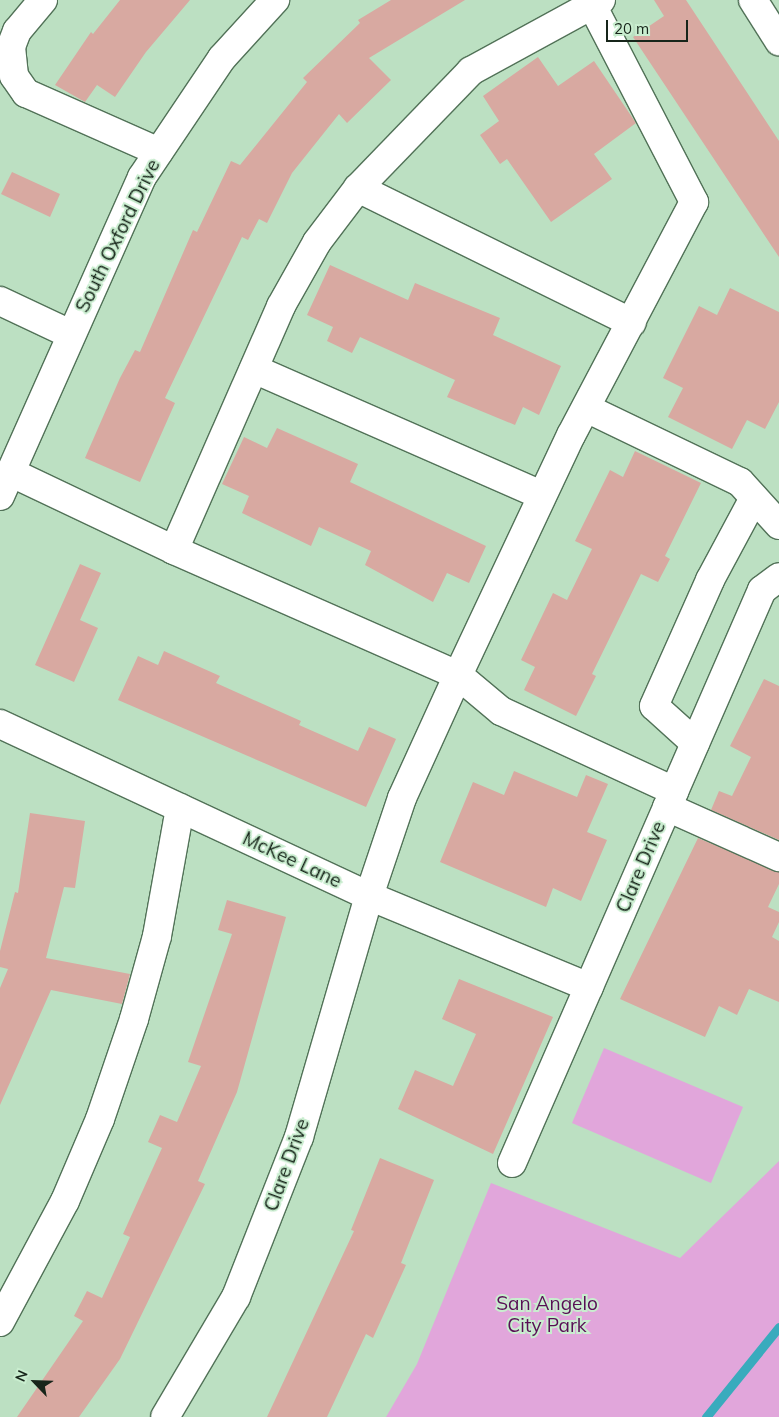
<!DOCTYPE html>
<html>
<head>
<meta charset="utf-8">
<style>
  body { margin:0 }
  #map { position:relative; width:779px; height:1417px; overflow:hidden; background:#bce0c2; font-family:Mulish,sans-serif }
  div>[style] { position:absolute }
  .green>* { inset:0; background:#e1a6db }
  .stream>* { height:9px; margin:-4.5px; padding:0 4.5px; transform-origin:4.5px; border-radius:4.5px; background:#39abbd }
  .building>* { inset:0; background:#d8a9a1 }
  .roads { filter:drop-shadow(1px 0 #527258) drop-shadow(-1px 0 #527258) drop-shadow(0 1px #527258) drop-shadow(0 -1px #527258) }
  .minor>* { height:28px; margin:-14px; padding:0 14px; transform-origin:14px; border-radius:14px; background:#fff }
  span { translate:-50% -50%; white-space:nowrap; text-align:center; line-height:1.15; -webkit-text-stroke:4px #c9edcf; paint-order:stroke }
  .street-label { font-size:19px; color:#17251a }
  .park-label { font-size:19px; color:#580f55 }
  .north { position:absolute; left:10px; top:1357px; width:50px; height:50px; -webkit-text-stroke:4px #c9edcf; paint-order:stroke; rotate:294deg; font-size:14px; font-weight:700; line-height:20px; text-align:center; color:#17251a }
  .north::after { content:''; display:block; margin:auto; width:18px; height:22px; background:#17251a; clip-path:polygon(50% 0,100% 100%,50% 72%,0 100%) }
  .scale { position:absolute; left:606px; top:20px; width:82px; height:22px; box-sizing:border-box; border:2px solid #17251a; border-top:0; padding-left:6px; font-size:15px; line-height:18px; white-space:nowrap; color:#17251a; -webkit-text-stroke:4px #c9edcf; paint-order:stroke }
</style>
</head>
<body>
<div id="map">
  <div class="green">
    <div style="clip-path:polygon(604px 1048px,743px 1107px,711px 1183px,572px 1123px)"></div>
    <div style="clip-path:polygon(779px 1161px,779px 1417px,386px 1417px,417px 1364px,491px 1183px,680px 1258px)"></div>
  </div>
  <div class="stream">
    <div style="left:706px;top:1417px;width:116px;rotate:-51deg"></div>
  </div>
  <div class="building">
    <div style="clip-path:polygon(120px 0,190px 0,146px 52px,115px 97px,97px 85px,85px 102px,55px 85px,91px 32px,93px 34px)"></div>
    <div style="clip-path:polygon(391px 0,465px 0,369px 58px,391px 80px,347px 123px,339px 114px,292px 173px,267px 223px,259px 219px,248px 240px,242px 237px,165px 398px,175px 403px,140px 482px,85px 458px,120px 378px,135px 350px,140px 352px,193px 230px,197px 232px,231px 161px,240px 165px,307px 82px,303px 78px,360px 23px,358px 20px)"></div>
    <div style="clip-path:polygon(654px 0,686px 0,779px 141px,779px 257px,633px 37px,664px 16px)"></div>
    <div style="clip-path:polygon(538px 57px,558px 86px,594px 61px,636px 123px,594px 154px,612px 179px,551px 222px,507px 159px,500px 164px,480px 135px,499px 121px,483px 96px)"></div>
    <div style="clip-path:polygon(12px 172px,60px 194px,50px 217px,1px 194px)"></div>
    <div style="clip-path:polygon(330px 265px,408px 300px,415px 283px,500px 318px,493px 335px,561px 366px,539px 415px,523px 407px,515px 425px,447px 397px,455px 380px,360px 337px,352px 353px,327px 341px,333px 327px,307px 315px)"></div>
    <div style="clip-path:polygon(730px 288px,779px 312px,779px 402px,765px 429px,747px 420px,732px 449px,668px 417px,683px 388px,663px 378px,699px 306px,717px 315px)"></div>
    <div style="clip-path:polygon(277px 428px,358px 464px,350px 482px,486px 546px,469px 583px,447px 573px,433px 602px,365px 565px,371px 551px,319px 527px,311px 546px,242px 513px,249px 496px,222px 484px,244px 437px,267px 448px)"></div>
    <div style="clip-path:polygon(635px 451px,701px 483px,665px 556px,670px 559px,658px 582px,641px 574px,592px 674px,596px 676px,576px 716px,524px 690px,535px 667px,521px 660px,553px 593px,567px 600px,592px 549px,575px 541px,610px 470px,623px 477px)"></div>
    <div style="clip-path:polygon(80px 564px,101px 573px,80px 620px,98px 628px,74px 682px,35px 665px)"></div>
    <div style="clip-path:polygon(164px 651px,220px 676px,216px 683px,301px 721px,299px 725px,358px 751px,369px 727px,396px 739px,366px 807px,118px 700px,138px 656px,158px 665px)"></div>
    <div style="clip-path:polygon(764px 679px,779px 686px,779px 840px,711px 810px,719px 791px,732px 796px,751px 757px,730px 746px)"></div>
    <div style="clip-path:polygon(514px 771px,577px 797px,586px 775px,608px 784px,587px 832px,607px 840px,581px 901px,553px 888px,546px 907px,440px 862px,473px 782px,504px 795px)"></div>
    <div style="clip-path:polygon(30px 813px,85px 821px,75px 888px,64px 887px,46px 958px,130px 974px,122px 1004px,51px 990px,0 1105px,0 988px,8px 969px,0 967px,0 951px,15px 892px,18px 893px)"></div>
    <div style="clip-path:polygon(698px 838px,779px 872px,779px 884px,768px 907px,779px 912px,779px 922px,772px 937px,779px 941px,779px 1002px,749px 989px,737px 1015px,719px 1006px,705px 1037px,620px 999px)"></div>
    <div style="clip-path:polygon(227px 900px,286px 917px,237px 1092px,198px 1181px,205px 1184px,120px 1359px,79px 1417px,17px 1417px,83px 1321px,74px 1316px,87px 1291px,102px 1298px,130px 1237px,123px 1234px,162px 1148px,148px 1142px,160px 1115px,177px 1122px,201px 1066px,188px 1062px,232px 934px,218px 930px)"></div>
    <div style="clip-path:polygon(459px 979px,553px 1017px,493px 1154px,398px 1109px,415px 1070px,453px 1086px,476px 1034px,442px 1019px)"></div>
    <div style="clip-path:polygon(380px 1158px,434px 1180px,401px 1263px,406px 1265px,373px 1338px,366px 1334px,327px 1417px,267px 1417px,354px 1231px,351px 1230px)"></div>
  </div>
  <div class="roads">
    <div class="minor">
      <div style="left:43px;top:0;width:40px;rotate:130deg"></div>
      <div style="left:17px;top:31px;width:17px;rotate:111deg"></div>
      <div style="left:11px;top:47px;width:29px;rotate:84deg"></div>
      <div style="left:14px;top:76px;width:21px;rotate:55deg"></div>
      <div style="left:26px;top:93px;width:145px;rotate:23.9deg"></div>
      <div style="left:601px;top:0;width:10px;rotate:151deg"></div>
      <div style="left:592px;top:5px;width:222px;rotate:62.6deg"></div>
      <div style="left:694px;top:202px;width:263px;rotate:117.8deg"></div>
      <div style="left:571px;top:435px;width:265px;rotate:115.2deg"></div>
      <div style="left:458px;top:675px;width:56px;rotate:39.9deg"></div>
      <div style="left:501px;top:711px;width:191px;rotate:24.8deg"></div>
      <div style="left:753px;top:0;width:49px;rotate:57.6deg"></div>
      <div style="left:592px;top:5px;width:138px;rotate:151.4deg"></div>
      <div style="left:471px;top:71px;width:163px;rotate:134deg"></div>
      <div style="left:358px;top:188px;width:305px;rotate:26.2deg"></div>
      <div style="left:0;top:301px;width:77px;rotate:25.2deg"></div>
      <div style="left:254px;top:369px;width:313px;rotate:23.7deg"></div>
      <div style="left:586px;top:408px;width:171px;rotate:25.7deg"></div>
      <div style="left:740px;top:482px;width:58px;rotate:47.8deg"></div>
      <div style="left:10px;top:472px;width:182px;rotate:25.4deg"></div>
      <div style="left:174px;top:550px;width:310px;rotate:23.8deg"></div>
      <div style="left:458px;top:675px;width:135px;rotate:114.5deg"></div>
      <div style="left:402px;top:798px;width:103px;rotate:108.6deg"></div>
      <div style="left:369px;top:896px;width:251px;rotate:106.2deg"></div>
      <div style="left:299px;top:1137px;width:172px;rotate:111.5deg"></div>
      <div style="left:236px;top:1297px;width:139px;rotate:120.6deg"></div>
      <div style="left:0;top:496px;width:349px;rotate:-66deg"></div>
      <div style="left:142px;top:177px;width:143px;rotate:-56.1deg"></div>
      <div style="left:222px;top:58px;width:79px;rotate:-47.6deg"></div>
      <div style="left:174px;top:550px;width:266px;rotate:-66.3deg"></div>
      <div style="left:281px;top:306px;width:73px;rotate:-60.6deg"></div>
      <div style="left:317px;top:242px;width:68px;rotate:-52.8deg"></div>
      <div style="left:0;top:724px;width:407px;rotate:25deg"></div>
      <div style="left:369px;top:896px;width:238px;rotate:22.5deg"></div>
      <div style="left:695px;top:743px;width:55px;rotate:-137.9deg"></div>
      <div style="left:654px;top:706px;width:138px;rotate:-66deg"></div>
      <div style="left:710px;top:580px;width:93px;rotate:-61.8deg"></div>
      <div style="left:667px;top:807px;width:123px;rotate:24.1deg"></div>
      <div style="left:512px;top:1163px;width:625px;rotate:-66.43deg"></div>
      <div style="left:762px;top:590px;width:21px;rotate:-37deg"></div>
      <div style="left:0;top:1322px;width:137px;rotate:-61.8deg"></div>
      <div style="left:65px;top:1201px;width:89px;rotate:-66.9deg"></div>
      <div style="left:100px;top:1119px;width:106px;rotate:-71.2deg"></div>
      <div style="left:134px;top:1019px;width:86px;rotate:-74.5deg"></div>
      <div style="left:157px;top:936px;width:130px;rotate:-79.8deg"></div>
    </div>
  </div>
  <div class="street-label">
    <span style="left:118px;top:236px;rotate:-64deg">South Oxford Drive</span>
    <span style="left:292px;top:860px;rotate:25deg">McKee Lane</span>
    <span style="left:641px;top:867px;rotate:-67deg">Clare Drive</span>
    <span style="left:287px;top:1165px;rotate:-70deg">Clare Drive</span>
  </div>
  <div class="park-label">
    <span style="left:547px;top:1315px">San Angelo<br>City Park</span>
  </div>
  <div class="north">N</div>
  <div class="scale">20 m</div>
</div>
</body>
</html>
